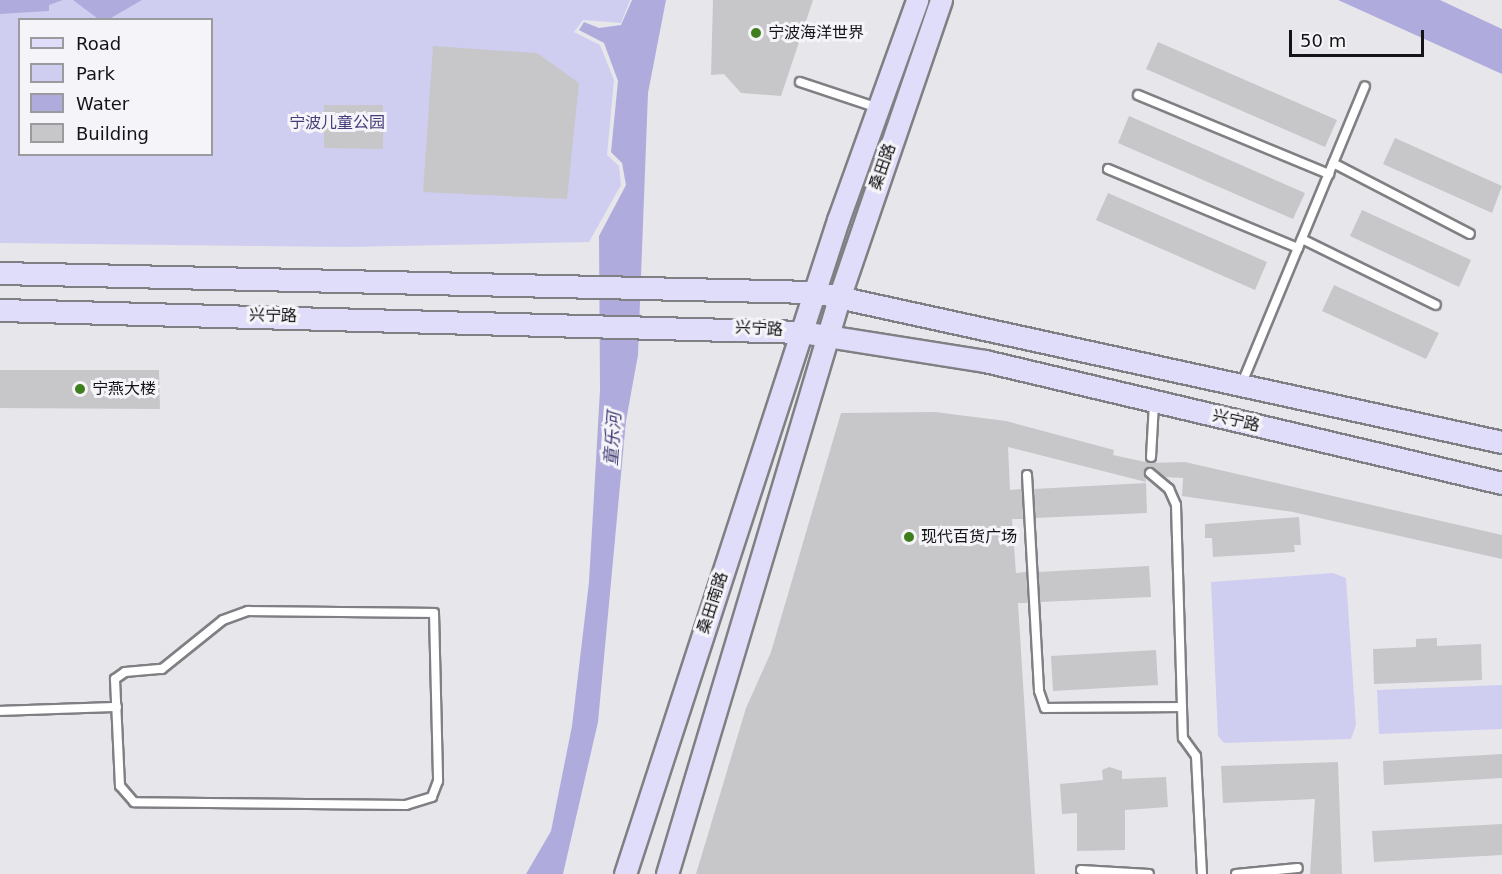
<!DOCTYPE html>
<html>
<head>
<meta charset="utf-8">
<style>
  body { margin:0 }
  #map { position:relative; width:1502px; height:874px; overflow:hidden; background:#e7e7eb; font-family:"DejaVu Sans","Noto Sans SC",sans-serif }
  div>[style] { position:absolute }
  .green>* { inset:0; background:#d0cef0 }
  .water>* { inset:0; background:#afacdd }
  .building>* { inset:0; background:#c7c7ca }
  .roads { filter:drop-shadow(2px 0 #808084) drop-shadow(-2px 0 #808084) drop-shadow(0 2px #808084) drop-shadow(0 -2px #808084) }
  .service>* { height:8px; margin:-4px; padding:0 4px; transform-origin:4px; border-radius:4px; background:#fff }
  .secondary>* { height:21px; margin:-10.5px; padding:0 10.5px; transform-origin:10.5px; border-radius:10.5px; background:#e0ddfa }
  .dots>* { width:16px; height:16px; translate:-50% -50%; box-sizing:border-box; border:3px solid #f5f4f8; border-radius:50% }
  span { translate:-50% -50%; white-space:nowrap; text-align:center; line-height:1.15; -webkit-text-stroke:6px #f5f4f8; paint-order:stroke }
  .poi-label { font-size:16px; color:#141416 }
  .left { translate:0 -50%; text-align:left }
  .park-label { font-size:16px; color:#453c79 }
  .street-label { font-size:16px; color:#141416 }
  .water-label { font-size:18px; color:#443c78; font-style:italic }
  .legend { position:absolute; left:18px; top:18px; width:195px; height:138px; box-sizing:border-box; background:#f5f4f8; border:2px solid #9b9a9e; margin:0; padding:8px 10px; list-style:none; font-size:18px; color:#141416 }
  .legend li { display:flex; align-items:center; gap:12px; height:30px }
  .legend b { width:30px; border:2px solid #9b9a9e }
  .scale { position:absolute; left:1289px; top:30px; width:135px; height:27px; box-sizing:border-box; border:3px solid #141416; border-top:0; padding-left:8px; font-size:18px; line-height:21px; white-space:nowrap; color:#141416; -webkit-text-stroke:4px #f5f4f8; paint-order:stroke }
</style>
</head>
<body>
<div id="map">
  <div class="green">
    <div style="clip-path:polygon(evenodd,0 0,630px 0,621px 23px,583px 20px,574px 32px,600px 45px,614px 80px,607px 155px,619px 166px,621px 185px,589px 242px,347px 247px,0 243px,0 0,20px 20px,212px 20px,212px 154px,20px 154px,20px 20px)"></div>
    <div style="clip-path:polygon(1333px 573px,1346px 578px,1356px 725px,1351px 739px,1224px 743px,1218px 736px,1211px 582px)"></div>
    <div style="clip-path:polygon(1502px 685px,1502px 729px,1379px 734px,1377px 690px)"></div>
  </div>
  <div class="water">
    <div style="clip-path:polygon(0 0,63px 0,49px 5px,49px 11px,0 14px)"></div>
    <div style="clip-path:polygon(73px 0,142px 0,111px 18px,97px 18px)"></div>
    <div style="clip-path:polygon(632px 0,666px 0,648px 93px,638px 355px,626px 421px,598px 722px,563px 874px,526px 874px,551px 831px,572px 726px,589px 582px,600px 390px,599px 236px,626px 185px,622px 163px,611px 152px,618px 81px,604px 43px,579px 30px,584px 22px,599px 28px,621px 25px)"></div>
    <div style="clip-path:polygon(1338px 0,1440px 0,1502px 29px,1502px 74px)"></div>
  </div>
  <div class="building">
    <div style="clip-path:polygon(713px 0,813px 0,781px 96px,741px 93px,724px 74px,711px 75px)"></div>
    <div style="clip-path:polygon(1158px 42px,1337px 120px,1325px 147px,1146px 69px)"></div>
    <div style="clip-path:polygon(433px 46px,537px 53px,579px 83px,567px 199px,423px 192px)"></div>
    <div style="clip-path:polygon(324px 105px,383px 105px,383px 149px,324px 148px)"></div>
    <div style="clip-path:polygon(1129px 116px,1305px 193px,1293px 219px,1118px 143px)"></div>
    <div style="clip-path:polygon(1395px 138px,1502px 186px,1492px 213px,1383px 164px)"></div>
    <div style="clip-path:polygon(1108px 193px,1267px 262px,1255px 290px,1096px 220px)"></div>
    <div style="clip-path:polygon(1362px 210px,1471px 260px,1459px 287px,1350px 236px)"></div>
    <div style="clip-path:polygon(1334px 285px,1439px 333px,1426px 359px,1322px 311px)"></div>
    <div style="clip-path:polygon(0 370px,159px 370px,160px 409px,0 408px)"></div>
    <div style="clip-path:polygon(935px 412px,1006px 421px,1114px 450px,1113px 455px,1150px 463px,1185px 462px,1502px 535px,1502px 559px,1293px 512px,1182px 496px,1183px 478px,1164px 477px,1152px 467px,1144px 471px,1146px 482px,1008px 447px,1010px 490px,1022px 489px,1023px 519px,1012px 519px,1016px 573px,1026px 572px,1028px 603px,1018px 603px,1035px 874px,696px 874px,746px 708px,771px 652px,841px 413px)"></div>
    <div style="clip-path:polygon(1146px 483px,1147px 513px,1035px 518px,1034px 489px)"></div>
    <div style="clip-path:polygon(1299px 517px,1301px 545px,1294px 545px,1295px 552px,1213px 557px,1212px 538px,1205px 538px,1205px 524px)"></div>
    <div style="clip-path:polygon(1149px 566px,1151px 597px,1040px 602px,1038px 572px)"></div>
    <div style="clip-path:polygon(1437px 638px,1437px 646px,1481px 644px,1482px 680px,1374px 684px,1373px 649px,1416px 647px,1416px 639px)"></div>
    <div style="clip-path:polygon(1156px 650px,1158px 685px,1053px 691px,1051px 656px)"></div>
    <div style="clip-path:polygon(1502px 754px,1502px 778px,1384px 785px,1383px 761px)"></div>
    <div style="clip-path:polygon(1338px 762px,1342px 874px,1310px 874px,1315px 799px,1223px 803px,1221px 766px)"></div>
    <div style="clip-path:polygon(1109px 767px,1122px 771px,1122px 779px,1166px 777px,1168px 807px,1125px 810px,1125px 850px,1077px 851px,1077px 813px,1062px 814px,1060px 784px,1103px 780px,1102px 770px)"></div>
    <div style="clip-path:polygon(1502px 824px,1502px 855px,1374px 862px,1372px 831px)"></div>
  </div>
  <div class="roads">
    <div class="service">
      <div style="left:800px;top:82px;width:82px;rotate:18.4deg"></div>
      <div style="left:1138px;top:95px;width:207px;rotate:22.5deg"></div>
      <div style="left:1333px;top:163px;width:154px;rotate:27.4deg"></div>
      <div style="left:1108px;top:169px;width:206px;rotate:22.6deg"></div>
      <div style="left:1302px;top:239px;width:149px;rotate:26.2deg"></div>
      <div style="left:1242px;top:383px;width:321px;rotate:-67.5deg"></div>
      <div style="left:1151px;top:457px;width:54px;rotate:-86.8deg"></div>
      <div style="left:1150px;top:473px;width:25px;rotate:40deg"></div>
      <div style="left:1169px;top:489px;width:17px;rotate:66deg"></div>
      <div style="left:1176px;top:505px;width:233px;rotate:88.3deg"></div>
      <div style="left:1183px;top:738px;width:22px;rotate:54deg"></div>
      <div style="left:1196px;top:756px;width:118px;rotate:87.1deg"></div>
      <div style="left:1027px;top:475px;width:216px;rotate:86.8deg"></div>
      <div style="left:1039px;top:691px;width:18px;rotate:71deg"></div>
      <div style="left:1045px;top:708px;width:137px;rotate:-0.4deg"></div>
      <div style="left:248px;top:611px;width:186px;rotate:0.6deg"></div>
      <div style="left:434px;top:613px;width:168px;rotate:88.6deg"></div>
      <div style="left:438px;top:781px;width:17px;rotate:111deg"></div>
      <div style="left:432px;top:797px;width:27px;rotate:163deg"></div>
      <div style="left:406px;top:805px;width:272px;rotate:-179.4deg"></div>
      <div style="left:134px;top:802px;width:21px;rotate:-131deg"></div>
      <div style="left:120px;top:786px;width:107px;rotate:-92.7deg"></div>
      <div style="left:115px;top:679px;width:12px;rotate:-35deg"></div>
      <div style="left:125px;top:672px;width:37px;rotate:-5deg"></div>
      <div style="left:162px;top:669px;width:78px;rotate:-38.8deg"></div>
      <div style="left:223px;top:620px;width:27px;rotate:-20deg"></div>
      <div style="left:0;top:711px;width:117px;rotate:-2deg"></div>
      <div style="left:1081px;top:870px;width:68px;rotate:3.4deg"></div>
      <div style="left:1236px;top:874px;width:62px;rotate:-5.5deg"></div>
    </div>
    <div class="secondary">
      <div style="left:0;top:273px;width:815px;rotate:1.34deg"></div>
      <div style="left:815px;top:292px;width:703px;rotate:12.32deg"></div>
      <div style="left:0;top:310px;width:802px;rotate:1.57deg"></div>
      <div style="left:802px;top:332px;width:185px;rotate:9deg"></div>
      <div style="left:985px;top:361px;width:531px;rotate:13.28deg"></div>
      <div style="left:625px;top:874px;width:688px;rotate:-71.96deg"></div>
      <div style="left:838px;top:220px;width:234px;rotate:-70.2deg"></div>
      <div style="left:667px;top:874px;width:604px;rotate:-73.36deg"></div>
      <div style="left:840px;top:295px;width:312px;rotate:-71.1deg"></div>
    </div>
  </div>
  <div class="dots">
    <div style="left:756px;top:33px;background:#3e7e1d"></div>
    <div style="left:80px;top:389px;background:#3e7e1d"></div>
    <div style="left:909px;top:537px;background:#3e7e1d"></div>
  </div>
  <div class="poi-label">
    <span class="left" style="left:768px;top:33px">宁波海洋世界</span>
    <span class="left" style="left:92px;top:389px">宁燕大楼</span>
    <span class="left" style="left:921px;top:537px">现代百货广场</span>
  </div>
  <div class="park-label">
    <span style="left:337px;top:123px">宁波儿童公园</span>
  </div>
  <div class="street-label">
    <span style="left:883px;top:167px;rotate:-71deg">桑田路</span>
    <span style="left:273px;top:316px;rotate:1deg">兴宁路</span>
    <span style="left:759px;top:329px;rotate:3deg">兴宁路</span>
    <span style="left:1236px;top:421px;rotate:13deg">兴宁路</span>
    <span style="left:713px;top:603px;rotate:-72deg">桑田南路</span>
  </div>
  <div class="water-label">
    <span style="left:613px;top:439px;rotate:-86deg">童乐河</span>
  </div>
  <ul class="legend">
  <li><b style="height:8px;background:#e0ddfa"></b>Road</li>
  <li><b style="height:16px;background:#d0cef0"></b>Park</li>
  <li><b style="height:16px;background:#afacdd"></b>Water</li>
  <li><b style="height:16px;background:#c7c7ca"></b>Building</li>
  </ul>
  <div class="scale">50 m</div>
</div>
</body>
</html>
